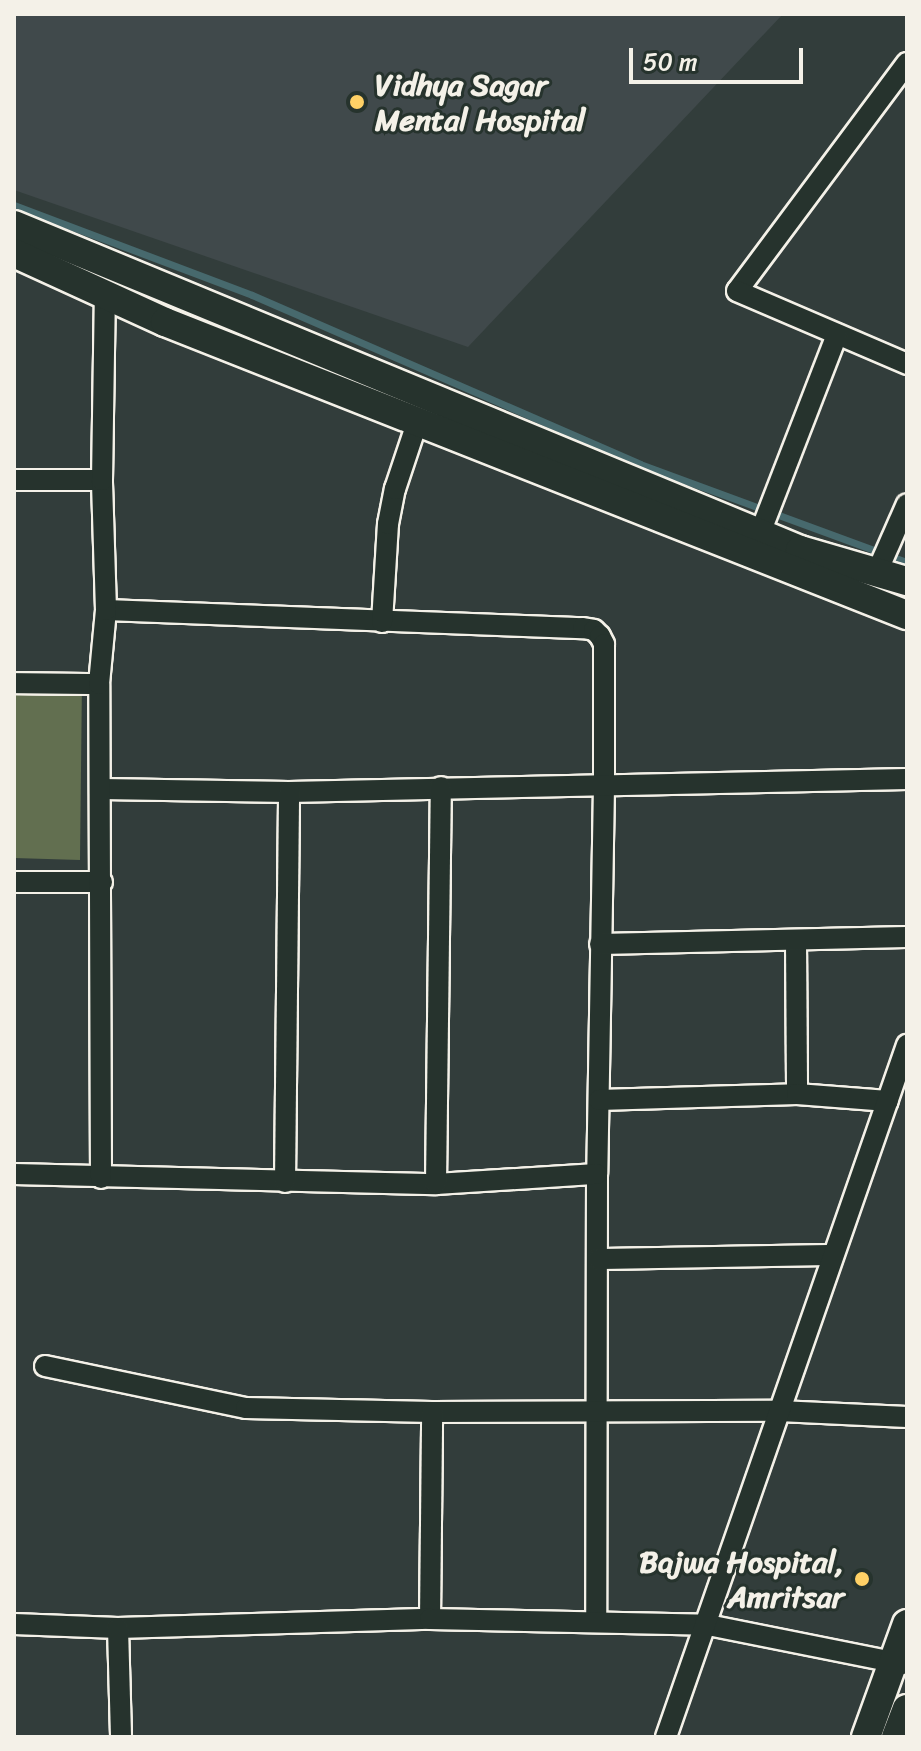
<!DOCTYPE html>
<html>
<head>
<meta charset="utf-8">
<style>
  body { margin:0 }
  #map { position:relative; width:921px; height:1751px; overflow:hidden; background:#323d3b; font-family:Sriracha,sans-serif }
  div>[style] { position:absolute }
  .built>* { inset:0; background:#40494b }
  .green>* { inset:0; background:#626f50 }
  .stream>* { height:7px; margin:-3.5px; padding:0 3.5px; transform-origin:3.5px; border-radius:3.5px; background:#47696d }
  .roads { filter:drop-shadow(2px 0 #f4f1e8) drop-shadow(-2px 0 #f4f1e8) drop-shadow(0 2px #f4f1e8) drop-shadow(0 -2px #f4f1e8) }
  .street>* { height:20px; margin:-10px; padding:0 10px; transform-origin:10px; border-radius:10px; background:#26332d }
  .secondary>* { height:28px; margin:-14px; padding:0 14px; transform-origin:14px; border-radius:14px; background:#26332d }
  .dots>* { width:22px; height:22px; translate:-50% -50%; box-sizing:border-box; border:4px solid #26332d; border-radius:50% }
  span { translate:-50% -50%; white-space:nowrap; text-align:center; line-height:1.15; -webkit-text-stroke:6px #26332d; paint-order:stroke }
  .poi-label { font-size:30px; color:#f4f1e8; font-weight:700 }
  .left { translate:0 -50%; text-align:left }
  .right { translate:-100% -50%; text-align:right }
  .frame { position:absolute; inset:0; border:16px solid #f4f1e8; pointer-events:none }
  .scale { position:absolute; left:629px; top:48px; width:174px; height:36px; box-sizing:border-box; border:4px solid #f4f1e8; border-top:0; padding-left:10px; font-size:24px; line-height:28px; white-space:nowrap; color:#f4f1e8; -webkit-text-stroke:6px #26332d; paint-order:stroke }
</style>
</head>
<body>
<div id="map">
  <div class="built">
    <div style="clip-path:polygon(14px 14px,783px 14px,468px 347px,14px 190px)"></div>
  </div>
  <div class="green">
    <div style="clip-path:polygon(14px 679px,82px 680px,80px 860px,14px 858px)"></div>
  </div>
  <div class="stream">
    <div style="left:14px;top:205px;width:254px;rotate:20.7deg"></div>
    <div style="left:252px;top:295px;width:423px;rotate:23.5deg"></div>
    <div style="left:640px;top:464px;width:284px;rotate:20.2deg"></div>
  </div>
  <div class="roads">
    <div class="street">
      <div style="left:907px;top:63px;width:284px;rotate:126.7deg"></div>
      <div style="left:737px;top:291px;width:185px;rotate:23.2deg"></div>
      <div style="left:14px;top:480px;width:88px"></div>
      <div style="left:760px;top:533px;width:213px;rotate:-68.8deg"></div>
      <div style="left:877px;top:572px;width:74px;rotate:-66.2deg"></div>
      <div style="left:106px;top:610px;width:477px;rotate:2.2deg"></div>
      <div style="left:583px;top:628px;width:11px;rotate:10deg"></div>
      <div style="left:594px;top:630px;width:8px;rotate:45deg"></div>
      <div style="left:600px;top:636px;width:9px;rotate:63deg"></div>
      <div style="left:604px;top:644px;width:142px;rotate:90deg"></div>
      <div style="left:604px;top:786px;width:388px;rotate:91deg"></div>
      <div style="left:597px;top:1174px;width:446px;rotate:90.1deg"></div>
      <div style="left:382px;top:622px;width:98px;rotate:-86.5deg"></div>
      <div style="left:388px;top:524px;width:36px;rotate:-79deg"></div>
      <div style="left:395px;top:489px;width:70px;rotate:-71.6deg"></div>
      <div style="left:14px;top:683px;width:85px;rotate:0.7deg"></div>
      <div style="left:102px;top:789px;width:187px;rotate:0.9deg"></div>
      <div style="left:289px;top:792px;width:618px;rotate:-1.21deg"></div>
      <div style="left:14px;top:882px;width:88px"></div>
      <div style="left:796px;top:941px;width:153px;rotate:89.6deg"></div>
      <div style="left:600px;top:944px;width:307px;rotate:-1.3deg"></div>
      <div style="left:599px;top:1100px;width:198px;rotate:-1.7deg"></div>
      <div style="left:797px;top:1094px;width:91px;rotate:4.4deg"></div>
      <div style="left:14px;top:1174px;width:422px;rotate:1.4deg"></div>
      <div style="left:436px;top:1184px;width:161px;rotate:-3.6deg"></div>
      <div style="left:101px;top:1178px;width:494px;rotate:-90.2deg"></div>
      <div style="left:99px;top:684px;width:74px;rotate:-84.6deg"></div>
      <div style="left:106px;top:610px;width:130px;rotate:-91.8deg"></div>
      <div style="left:102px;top:480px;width:186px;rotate:-89.1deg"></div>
      <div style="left:285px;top:1182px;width:390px;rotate:-89.4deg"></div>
      <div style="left:436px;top:1184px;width:397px;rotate:-89.3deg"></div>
      <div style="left:598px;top:1259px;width:234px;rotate:-1deg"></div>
      <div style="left:45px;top:1366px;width:205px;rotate:11.8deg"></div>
      <div style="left:246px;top:1408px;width:186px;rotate:1.2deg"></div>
      <div style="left:432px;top:1412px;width:347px;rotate:-0.2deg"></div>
      <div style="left:779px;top:1411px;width:128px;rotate:2.7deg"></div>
      <div style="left:430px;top:1619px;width:207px;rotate:-89.4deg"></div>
      <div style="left:14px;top:1624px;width:104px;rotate:2.2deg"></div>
      <div style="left:118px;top:1628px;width:312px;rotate:-1.7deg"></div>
      <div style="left:430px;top:1619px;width:278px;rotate:1.2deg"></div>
      <div style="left:708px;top:1625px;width:199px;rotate:11.3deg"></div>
      <div style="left:118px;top:1628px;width:109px;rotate:88.4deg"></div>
      <div style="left:666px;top:1737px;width:733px;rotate:-70.8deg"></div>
    </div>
    <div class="secondary">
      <div style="left:14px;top:225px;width:851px;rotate:22.46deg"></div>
      <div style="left:800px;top:550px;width:111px;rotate:16.2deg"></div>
      <div style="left:14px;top:253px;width:166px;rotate:24.6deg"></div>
      <div style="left:165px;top:322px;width:798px;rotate:21.55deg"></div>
      <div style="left:866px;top:1737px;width:120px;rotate:-70.1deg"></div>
      <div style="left:896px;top:1737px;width:30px;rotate:-69deg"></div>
    </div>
  </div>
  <div class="dots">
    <div style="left:357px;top:102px;background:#ffd166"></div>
    <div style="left:862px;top:1579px;background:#ffd166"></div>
  </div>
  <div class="poi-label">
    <span class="left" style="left:375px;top:102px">Vidhya Sagar<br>Mental Hospital</span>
    <span class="right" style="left:844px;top:1579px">Bajwa Hospital,<br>Amritsar</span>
  </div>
  <div class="frame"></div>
  <div class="scale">50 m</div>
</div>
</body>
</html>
